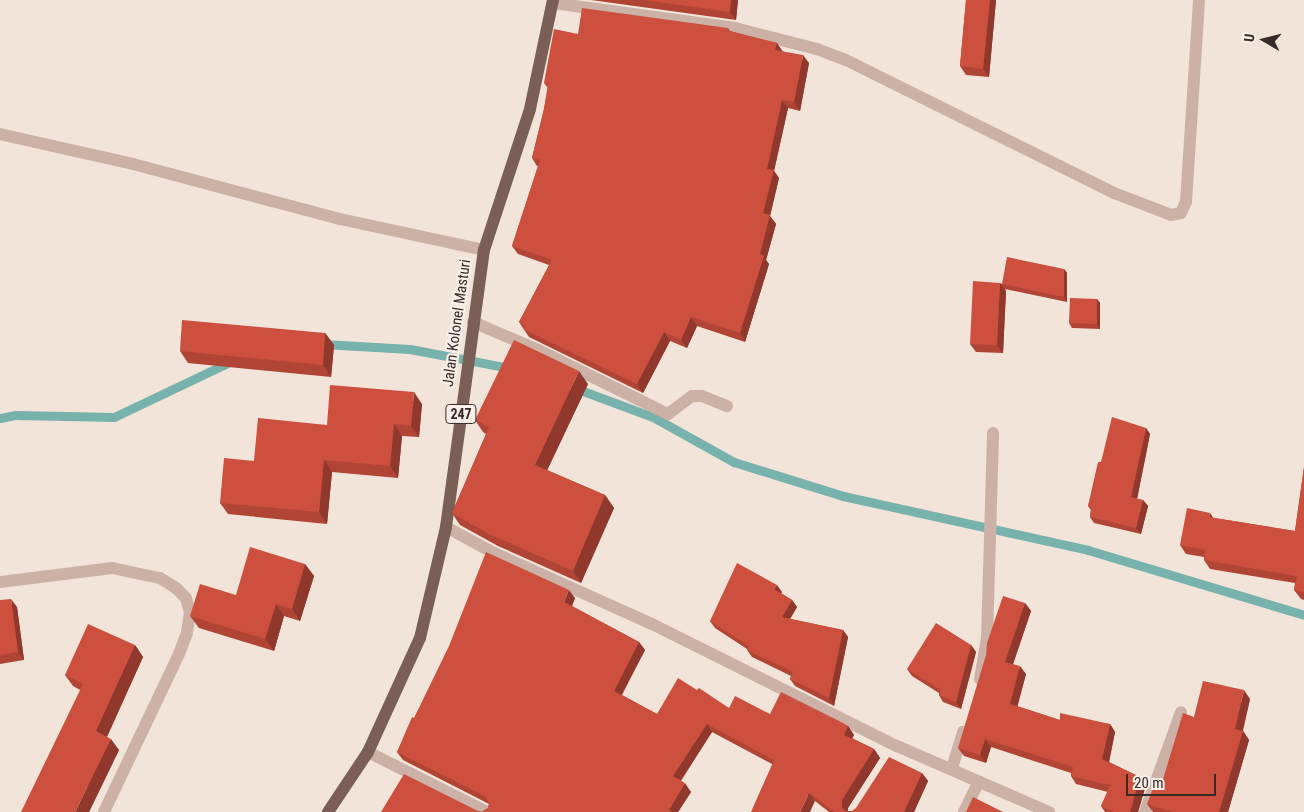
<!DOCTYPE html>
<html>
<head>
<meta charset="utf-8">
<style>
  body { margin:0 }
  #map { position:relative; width:1304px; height:812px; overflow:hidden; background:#f3e4da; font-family:"Roboto Condensed",sans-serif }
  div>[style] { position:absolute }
  .stream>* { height:9px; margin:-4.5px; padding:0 4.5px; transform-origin:4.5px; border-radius:4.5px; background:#78b2ad }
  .lane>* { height:12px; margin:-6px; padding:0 6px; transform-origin:6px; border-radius:6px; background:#ccb2a6 }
  .street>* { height:12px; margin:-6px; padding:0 6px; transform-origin:6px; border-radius:6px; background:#ccb2a6 }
  .primary>* { height:12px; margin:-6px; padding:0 6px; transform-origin:6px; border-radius:6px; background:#7a5f57 }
  .wall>* { inset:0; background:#b04536 }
  .shaded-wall>* { inset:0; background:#90382c }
  .building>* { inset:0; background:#cd503f }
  span { translate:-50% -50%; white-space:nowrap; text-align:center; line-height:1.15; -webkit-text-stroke:4.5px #faefe7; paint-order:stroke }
  .shield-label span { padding:1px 4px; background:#faefe7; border:1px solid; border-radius:4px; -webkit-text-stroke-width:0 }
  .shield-label { font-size:14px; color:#372a27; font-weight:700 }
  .street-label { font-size:15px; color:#372a27 }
  .north { position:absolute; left:1239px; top:15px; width:50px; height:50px; -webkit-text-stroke:4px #faefe7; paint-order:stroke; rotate:278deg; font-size:14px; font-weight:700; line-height:20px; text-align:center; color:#372a27 }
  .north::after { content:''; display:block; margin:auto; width:18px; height:22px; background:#372a27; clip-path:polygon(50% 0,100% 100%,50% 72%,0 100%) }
  .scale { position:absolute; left:1126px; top:774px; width:90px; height:22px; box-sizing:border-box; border:2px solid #372a27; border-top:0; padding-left:6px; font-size:15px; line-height:18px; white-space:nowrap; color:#372a27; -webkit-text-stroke:4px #faefe7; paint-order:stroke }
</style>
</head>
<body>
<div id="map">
  <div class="stream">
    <div style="left:323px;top:344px;width:87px;rotate:3.3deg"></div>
    <div style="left:410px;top:349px;width:102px;rotate:10.8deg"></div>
    <div style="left:575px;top:388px;width:83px;rotate:20.4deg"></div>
    <div style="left:653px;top:417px;width:93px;rotate:29.1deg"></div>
    <div style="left:734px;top:462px;width:114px;rotate:17.3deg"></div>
    <div style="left:843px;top:496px;width:251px;rotate:12.4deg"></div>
    <div style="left:1088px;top:550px;width:226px;rotate:16.7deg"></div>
    <div style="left:0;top:418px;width:15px;rotate:-11deg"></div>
    <div style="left:15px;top:415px;width:99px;rotate:1.2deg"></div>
    <div style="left:114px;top:417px;width:131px;rotate:-25.4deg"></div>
  </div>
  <div class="lane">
    <div style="left:0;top:134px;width:136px;rotate:12.7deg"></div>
    <div style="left:133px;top:164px;width:214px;rotate:14.9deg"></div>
    <div style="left:340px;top:219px;width:147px;rotate:12.1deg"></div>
    <div style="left:473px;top:322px;width:71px;rotate:23.3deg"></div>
    <div style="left:538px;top:350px;width:145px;rotate:26.2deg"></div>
    <div style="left:668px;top:414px;width:30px;rotate:-37deg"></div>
    <div style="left:692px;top:396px;width:10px"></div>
    <div style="left:702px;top:396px;width:27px;rotate:22deg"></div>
    <div style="left:0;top:582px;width:113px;rotate:-7.1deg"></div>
    <div style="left:112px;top:568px;width:49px;rotate:11.8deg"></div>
    <div style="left:160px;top:578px;width:19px;rotate:32deg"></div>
    <div style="left:176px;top:588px;width:14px;rotate:45deg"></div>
    <div style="left:186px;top:598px;width:16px;rotate:75deg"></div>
    <div style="left:190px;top:613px;width:20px;rotate:99deg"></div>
    <div style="left:187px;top:633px;width:22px;rotate:111deg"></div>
    <div style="left:179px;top:654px;width:175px;rotate:115.4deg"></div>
  </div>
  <div class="street">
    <div style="left:553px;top:3px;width:184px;rotate:7.8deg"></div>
    <div style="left:735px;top:28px;width:85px;rotate:14.4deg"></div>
    <div style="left:817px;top:49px;width:31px;rotate:21deg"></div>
    <div style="left:846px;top:60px;width:299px;rotate:26.4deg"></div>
    <div style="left:1114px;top:193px;width:61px;rotate:21.1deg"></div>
    <div style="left:1171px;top:215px;width:10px;rotate:-11deg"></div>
    <div style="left:1181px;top:213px;width:12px;rotate:-66deg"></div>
    <div style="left:1186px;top:202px;width:202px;rotate:-86.3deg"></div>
    <div style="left:446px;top:527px;width:55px;rotate:28.4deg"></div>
    <div style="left:494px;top:553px;width:173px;rotate:24.2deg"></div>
    <div style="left:652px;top:624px;width:274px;rotate:26.5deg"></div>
    <div style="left:897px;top:746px;width:166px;rotate:23.5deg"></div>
    <div style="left:980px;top:679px;width:42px;rotate:-80.3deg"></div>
    <div style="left:987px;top:638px;width:205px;rotate:-88.3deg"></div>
    <div style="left:368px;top:752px;width:133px;rotate:26.8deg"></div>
    <div style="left:952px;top:768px;width:38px;rotate:-73deg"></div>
    <div style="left:964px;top:812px;width:34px;rotate:-64deg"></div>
    <div style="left:1145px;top:812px;width:106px;rotate:-70.2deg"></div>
  </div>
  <div class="primary">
    <div style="left:328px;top:812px;width:72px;rotate:-56.3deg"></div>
    <div style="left:368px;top:752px;width:125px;rotate:-65.5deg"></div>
    <div style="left:420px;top:638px;width:114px;rotate:-76.8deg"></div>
    <div style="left:446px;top:527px;width:280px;rotate:-82.2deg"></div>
    <div style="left:484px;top:250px;width:148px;rotate:-71.9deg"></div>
    <div style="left:530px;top:109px;width:111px;rotate:-78.1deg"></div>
  </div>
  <div class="wall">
    <div style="clip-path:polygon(591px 0,738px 0,736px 20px)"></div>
    <div style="clip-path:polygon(966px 0,996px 0,989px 77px,966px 75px,960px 66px)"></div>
    <div style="clip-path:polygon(728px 28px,730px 31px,777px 43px,782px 51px,809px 63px,800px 111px,788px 108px,774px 171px,779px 178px,770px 216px,776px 224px,766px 260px,769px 264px,745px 342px,697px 326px,687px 348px,670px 341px,643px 393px,529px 337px,519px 322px,549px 265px,518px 254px,512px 246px,538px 166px,537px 166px,532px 158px,544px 109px,548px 88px,544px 83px,578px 34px)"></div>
    <div style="clip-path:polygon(1064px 269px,1067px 273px,1067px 302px,1005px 289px,1006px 291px,1003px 353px,976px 352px,970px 344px,1000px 283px,1002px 284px)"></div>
    <div style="clip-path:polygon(1097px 299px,1100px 303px,1100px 329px,1072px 328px,1069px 323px)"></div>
    <div style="clip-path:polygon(325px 333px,334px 345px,331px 377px,188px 363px,180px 351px)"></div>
    <div style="clip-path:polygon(588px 384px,547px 470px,605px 495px,614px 508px,581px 583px,498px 546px,460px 525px,452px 513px,486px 434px,483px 432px,475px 420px)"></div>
    <div style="clip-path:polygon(422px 404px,419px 437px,402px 436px,398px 478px,332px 472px,327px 524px,228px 514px,220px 503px,254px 461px,327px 425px)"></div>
    <div style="clip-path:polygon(1146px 428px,1150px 434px,1137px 499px,1143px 500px,1148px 506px,1141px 534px,1094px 523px,1090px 517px,1091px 510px,1088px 506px,1101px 462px)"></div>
    <div style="clip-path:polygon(1304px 467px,1304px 600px,1301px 599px,1294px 590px,1295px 583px,1210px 569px,1204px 560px,1204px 557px,1186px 554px,1180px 545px,1214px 518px,1295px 531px)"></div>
    <div style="clip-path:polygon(305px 564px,314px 576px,300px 621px,284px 616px,274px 651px,199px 628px,190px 616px,236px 595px)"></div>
    <div style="clip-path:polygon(782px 592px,781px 593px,792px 600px,797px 607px,790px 619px,843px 630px,848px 637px,834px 706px,795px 686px,790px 679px,791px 676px,752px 657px,747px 650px,747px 649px,715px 628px,710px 621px)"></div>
    <div style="clip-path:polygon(575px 598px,572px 606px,639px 642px,645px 650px,622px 695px,657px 714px,729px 708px,848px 726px,854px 735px,852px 738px,874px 749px,880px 758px,848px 808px,848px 811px,852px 811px,922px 773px,928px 781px,914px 812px,829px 812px,815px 801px,772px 764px,712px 732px,681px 781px,691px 792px,678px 812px,381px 812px,478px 811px,482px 812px,488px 808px,489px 804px,403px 760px,397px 752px,414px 718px)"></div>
    <div style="clip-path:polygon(0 600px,17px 607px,24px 660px,0 664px)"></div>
    <div style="clip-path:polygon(1025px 603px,1031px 611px,1013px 664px,1026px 674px,1017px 706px,1060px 720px,1110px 724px,1115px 732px,1109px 762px,1140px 777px,1146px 785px,1138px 812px,1105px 812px,1101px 806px,1108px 792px,1076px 784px,1071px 776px,1071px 773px,991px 747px,986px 763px,964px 756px,958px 748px)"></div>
    <div style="clip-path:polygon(135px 645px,143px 657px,107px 737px,119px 750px,89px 812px,80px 690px,73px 686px,65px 675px)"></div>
    <div style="clip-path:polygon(971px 645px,976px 652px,961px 709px,943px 702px,939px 695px,939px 693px,912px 676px,907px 669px)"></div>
    <div style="clip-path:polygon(1250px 699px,1243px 731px,1249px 740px,1228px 812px,1153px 812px,1147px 804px,1161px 786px,1194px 717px)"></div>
  </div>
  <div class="shaded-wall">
    <div style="clip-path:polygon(731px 0,738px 0,736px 20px,730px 12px)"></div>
    <div style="clip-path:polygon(990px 0,996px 0,989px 77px,983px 69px)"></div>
    <div style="clip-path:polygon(777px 43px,783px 52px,775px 50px)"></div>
    <div style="clip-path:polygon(803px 55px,809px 63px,800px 111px,794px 102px)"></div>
    <div style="clip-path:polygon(782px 100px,788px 108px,774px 171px,779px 178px,770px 216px,776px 224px,766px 260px,769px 264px,745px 342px,740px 333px,760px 254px,767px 169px)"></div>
    <div style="clip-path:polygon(1064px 269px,1067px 273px,1067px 302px,1064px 297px)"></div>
    <div style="clip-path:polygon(1000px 283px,1006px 291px,1003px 353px,997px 345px)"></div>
    <div style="clip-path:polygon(1097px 299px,1100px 303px,1100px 329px,1097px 324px)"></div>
    <div style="clip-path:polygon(691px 317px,697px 326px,687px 348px,681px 340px)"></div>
    <div style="clip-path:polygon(664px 332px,670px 341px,643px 393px,637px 384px)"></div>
    <div style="clip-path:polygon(325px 333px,334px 345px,331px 377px,323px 365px)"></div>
    <div style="clip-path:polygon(579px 371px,588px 384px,544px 477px,535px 465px)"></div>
    <div style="clip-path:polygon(414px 392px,422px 404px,419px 437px,411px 426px)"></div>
    <div style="clip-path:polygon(394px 424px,402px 436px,398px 478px,390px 466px)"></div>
    <div style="clip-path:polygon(1146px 428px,1150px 434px,1136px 504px,1131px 497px)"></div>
    <div style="clip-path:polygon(324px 460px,332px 472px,327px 524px,319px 512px)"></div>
    <div style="clip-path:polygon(605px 495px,614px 508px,581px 583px,573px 571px)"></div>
    <div style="clip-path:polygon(1143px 500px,1148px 506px,1141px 534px,1136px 528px)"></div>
    <div style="clip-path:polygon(1210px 513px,1216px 522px,1209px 517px)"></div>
    <div style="clip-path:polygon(305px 564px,314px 576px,300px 621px,292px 609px)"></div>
    <div style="clip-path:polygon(777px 585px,782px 592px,779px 597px,774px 589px)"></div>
    <div style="clip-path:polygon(569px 590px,575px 598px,570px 611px,564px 602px)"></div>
    <div style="clip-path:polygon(11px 599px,17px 607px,24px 660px,18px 652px)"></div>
    <div style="clip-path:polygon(792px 600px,797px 607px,787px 624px,782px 617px)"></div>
    <div style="clip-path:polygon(1025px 603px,1031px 611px,1011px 670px,1005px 662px)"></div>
    <div style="clip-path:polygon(276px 604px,284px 616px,274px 651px,265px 639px)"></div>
    <div style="clip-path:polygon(843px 630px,848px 637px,834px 706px,829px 698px)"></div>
    <div style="clip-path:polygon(639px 642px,645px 650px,619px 699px,614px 691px)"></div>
    <div style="clip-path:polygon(135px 645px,143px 657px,104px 743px,96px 731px)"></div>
    <div style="clip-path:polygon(971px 645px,976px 652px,961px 709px,956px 702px)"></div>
    <div style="clip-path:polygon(1020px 666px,1026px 674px,1016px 712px,1010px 704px)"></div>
    <div style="clip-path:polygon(1244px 690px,1250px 699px,1241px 737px,1235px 729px)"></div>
    <div style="clip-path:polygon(707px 724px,712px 732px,678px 784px,673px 776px)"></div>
    <div style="clip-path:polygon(1110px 724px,1115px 732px,1108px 767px,1102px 759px)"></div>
    <div style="clip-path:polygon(848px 726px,854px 735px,850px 743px,844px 735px)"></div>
    <div style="clip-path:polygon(1243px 731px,1249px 740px,1228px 812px,1219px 812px)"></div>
    <div style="clip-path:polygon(111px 739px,119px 750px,89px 812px,75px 812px)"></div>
    <div style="clip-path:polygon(985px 739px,991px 747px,986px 763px,980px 755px)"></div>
    <div style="clip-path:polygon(874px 749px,880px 758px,848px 808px,848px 812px,845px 812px,842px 807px,842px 800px)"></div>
    <div style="clip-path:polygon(922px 773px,928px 781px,914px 812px,904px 812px)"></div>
    <div style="clip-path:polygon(1140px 777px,1146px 785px,1138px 812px,1130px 812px)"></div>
    <div style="clip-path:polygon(685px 783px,691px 792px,678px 812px,670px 812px,669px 810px)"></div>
    <div style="clip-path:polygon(809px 793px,815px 801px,810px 812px,800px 812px)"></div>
  </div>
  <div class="building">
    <div style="clip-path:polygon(644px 0,731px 0,730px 12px)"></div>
    <div style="clip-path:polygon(966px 0,990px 0,983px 69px,960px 66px)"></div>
    <div style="clip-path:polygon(582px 8px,728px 28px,728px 31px,777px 43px,775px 50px,803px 55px,794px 102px,782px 100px,767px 169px,774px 170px,763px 213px,770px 215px,760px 254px,764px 256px,740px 333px,691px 317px,681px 340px,664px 332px,637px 384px,523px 329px,525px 326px,519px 322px,552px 260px,512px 246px,540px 160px,532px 158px,544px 109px,548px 84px,544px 83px,554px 29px,578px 34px)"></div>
    <div style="clip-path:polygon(1007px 257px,1064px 269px,1064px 297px,1002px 284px)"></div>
    <div style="clip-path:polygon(973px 281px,1000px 283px,997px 345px,970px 344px)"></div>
    <div style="clip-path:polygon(1070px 298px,1097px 299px,1097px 324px,1069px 323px)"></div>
    <div style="clip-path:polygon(182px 320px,325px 333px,323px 365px,180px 351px)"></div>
    <div style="clip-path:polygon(514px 340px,579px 371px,535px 465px,605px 495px,573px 571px,489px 534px,452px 513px,489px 427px,475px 420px)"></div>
    <div style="clip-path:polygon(330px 385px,414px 392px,411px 426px,394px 424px,390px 466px,324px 460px,319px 512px,220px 503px,224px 458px,254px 461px,258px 418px,327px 425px)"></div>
    <div style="clip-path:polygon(1112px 417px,1146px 428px,1131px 497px,1143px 500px,1136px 528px,1090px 517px,1091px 507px,1088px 506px,1098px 462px,1101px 462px)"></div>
    <div style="clip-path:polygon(1304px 467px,1304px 592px,1294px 590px,1297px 576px,1204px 560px,1205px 550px,1180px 545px,1187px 508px,1210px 513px,1209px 517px,1295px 531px)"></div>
    <div style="clip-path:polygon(250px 547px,305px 564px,292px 609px,276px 604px,265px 639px,190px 616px,200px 584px,236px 595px)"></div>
    <div style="clip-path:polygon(486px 552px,569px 590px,564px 602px,639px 642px,614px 691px,657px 714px,678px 678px,697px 690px,699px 688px,729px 708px,735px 696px,770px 714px,781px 692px,843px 723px,848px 726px,844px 735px,874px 749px,842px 800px,842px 807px,845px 811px,852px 811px,856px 808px,889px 757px,922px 773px,904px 812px,835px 812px,809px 793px,800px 812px,751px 812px,774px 760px,707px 724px,673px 776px,685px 783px,669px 810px,672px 812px,381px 812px,404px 774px,478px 811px,482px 812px,488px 808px,489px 803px,485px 796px,397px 752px,412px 717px,414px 718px,449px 646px)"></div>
    <div style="clip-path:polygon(737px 563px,777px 585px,774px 589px,792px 600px,782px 617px,843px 630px,829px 698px,790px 679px,793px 672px,747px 650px,749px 646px,710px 621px)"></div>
    <div style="clip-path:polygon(1003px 596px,1025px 603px,1005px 662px,1020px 666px,1010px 704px,1060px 720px,1060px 713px,1110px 724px,1102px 759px,1140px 777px,1130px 812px,1114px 812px,1101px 806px,1110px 785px,1071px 776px,1073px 767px,985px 739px,980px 755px,958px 748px,986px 655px,987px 643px)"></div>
    <div style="clip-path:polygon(11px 599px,18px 652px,0 655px,0 600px)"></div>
    <div style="clip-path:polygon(936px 623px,971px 645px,956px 702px,939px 695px,941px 690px,907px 669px)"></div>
    <div style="clip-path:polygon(88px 624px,135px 645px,96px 731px,111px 739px,75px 812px,21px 812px,83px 684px,65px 675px)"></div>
    <div style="clip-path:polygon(1203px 681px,1244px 690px,1235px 729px,1243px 731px,1219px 812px,1172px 812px,1147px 804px,1155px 783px,1161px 786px,1183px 713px,1194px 717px)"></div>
    <div style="clip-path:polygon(973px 797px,1003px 812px,966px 812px)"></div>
  </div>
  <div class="shield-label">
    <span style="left:461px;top:414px">247</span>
  </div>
  <div class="street-label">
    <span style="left:457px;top:323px;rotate:-82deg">Jalan Kolonel Masturi</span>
  </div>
  <div class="north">U</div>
  <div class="scale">20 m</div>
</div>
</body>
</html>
